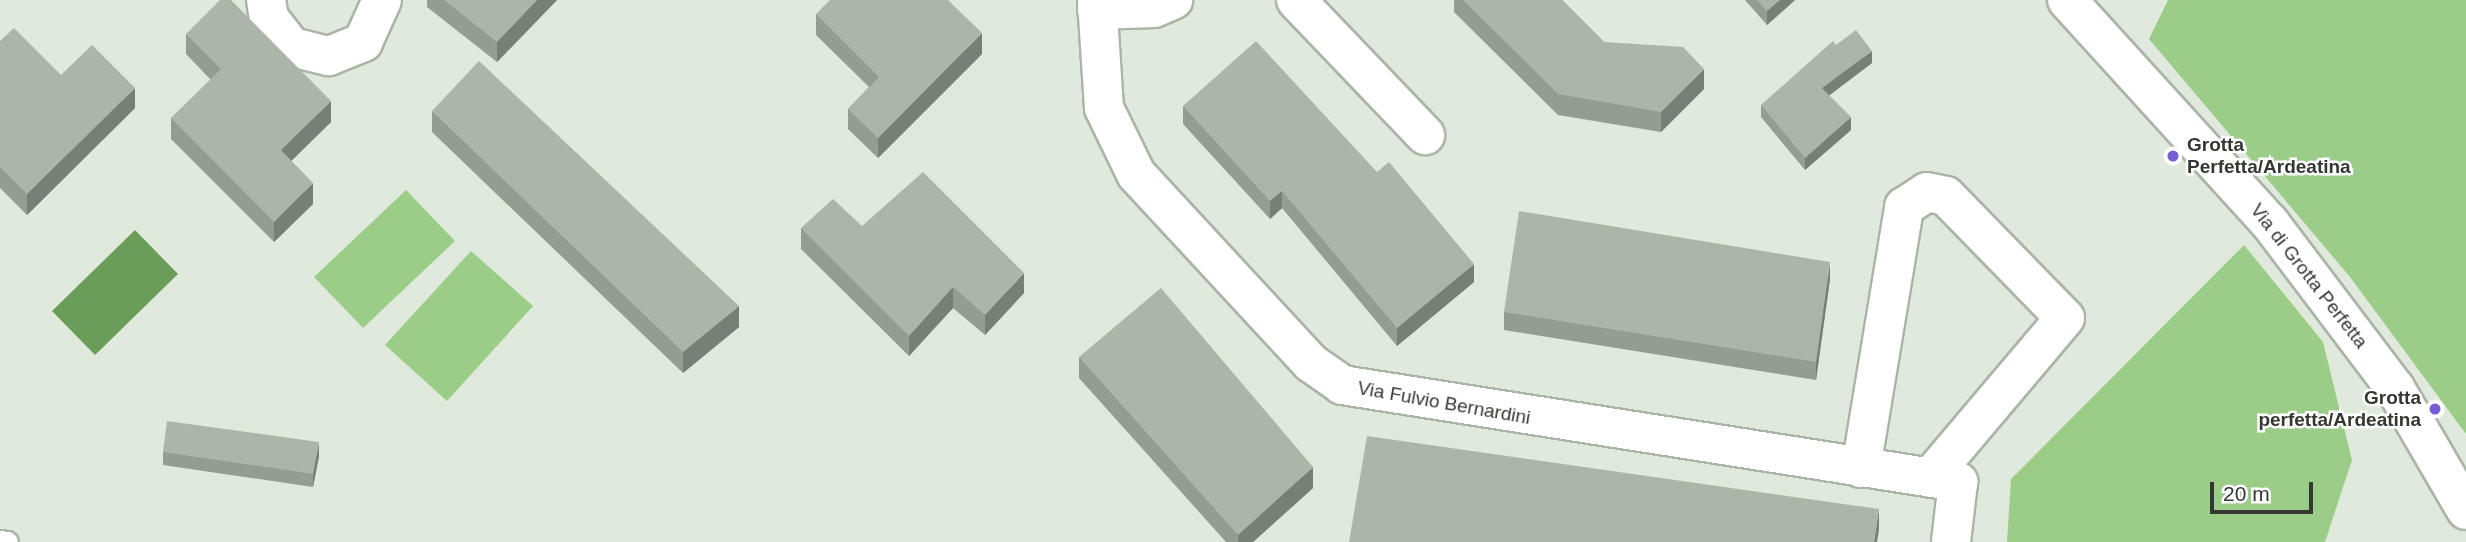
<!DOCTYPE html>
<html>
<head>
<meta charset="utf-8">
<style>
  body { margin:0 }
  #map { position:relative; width:2466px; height:542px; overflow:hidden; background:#e0eadc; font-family:Arial,sans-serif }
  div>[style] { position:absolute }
  .green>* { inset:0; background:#9bcd89 }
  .water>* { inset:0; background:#6b9d5a }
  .roads { filter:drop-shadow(2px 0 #abb5a7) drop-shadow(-2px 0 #abb5a7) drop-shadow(0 2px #abb5a7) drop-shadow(0 -2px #abb5a7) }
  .lane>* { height:21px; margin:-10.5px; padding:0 10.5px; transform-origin:10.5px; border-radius:10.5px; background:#fff }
  .street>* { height:38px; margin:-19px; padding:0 19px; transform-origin:19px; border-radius:19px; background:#fff }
  .secondary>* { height:38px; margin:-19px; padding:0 19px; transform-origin:19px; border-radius:19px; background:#fff }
  .wall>* { inset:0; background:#939d90 }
  .shaded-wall>* { inset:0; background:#787f76 }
  .building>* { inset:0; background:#abb6a8 }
  .dots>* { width:19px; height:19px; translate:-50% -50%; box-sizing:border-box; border:4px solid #fff; border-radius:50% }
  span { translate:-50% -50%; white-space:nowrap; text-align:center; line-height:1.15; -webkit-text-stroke:5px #fff; paint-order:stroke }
  .poi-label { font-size:19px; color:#343833; font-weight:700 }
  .left { translate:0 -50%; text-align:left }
  .right { translate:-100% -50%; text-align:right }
  .street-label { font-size:19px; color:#343833 }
  .scale { position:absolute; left:2210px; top:482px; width:103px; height:32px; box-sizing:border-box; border:4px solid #343833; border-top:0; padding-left:9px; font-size:21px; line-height:24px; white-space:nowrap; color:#343833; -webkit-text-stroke:5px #fff; paint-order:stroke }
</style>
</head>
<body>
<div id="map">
  <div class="green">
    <div style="clip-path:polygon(2168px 0,2466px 0,2466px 434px,2350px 277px,2149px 39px)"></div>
    <div style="clip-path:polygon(406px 190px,455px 241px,363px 328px,314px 277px)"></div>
    <div style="clip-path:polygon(2244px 245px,2323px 342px,2352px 460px,2325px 542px,2007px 542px,2011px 479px)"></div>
    <div style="clip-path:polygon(471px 251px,533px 306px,447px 401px,385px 345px)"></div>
  </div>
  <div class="water">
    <div style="clip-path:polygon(135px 230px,178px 274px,95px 355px,52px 311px)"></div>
  </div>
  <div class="roads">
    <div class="lane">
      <div style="left:0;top:541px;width:7px;rotate:8deg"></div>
    </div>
    <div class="street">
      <div style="left:266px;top:0;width:18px;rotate:81deg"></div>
      <div style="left:269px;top:18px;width:37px;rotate:52deg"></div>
      <div style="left:292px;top:47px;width:38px;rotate:14deg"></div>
      <div style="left:329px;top:56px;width:37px;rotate:-22deg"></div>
      <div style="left:363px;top:42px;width:46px;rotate:-65.7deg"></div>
      <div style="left:1097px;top:0;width:108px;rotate:86.3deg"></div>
      <div style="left:1104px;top:108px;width:73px;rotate:64.1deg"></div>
      <div style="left:1136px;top:174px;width:258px;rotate:47.2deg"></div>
      <div style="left:1311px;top:363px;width:38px;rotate:35deg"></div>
      <div style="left:1342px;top:385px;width:624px;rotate:8.95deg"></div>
      <div style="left:1958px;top:482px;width:60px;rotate:96.7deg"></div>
      <div style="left:1296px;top:0;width:187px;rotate:46.3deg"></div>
      <div style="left:1097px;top:10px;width:57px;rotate:-2deg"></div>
      <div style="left:1154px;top:8px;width:21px;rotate:-23deg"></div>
      <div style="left:1861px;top:468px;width:265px;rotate:-80.6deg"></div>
      <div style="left:1904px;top:207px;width:27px;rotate:-33deg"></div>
      <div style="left:1927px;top:192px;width:19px;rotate:12deg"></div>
      <div style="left:1946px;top:196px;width:170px;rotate:45.7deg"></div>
      <div style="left:2065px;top:318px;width:209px;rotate:130.2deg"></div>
    </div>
    <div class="secondary">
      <div style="left:2067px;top:0;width:302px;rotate:47.7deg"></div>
      <div style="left:2270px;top:223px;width:207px;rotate:52.9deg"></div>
      <div style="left:2395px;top:388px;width:141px;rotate:59.8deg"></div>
    </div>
  </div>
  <div class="wall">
    <div style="clip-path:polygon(427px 0,557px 0,497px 62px,427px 7px)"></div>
    <div style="clip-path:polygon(1454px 0,1562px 0,1604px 42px,1704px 89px,1661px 132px,1558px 115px,1454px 12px)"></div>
    <div style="clip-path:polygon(1745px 0,1795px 0,1767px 25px)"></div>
    <div style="clip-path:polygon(816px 14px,982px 54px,878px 158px,848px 129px,848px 109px,869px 87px,816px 35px)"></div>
    <div style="clip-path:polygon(186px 34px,331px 122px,291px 161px,313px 204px,274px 242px,171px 139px,171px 118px,211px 80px,186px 54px)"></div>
    <div style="clip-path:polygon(0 41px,61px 75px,135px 108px,27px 215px,0 188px)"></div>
    <div style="clip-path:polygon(1836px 45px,1872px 63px,1829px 95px,1851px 130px,1805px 170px,1761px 117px,1761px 105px)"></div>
    <div style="clip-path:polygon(1183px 106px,1377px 172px,1474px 282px,1397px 346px,1282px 208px,1270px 219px,1183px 124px)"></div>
    <div style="clip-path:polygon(432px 111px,739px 327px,683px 373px,432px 132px)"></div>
    <div style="clip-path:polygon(862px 226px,1024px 293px,985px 335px,953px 308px,909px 356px,801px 249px,801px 228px)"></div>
    <div style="clip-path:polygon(1830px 279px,1816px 380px,1504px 330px,1504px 312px)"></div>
    <div style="clip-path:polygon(1079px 357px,1313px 488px,1253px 542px,1226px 542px,1079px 378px)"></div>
    <div style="clip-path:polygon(163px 452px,319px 456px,313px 487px,163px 465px)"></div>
  </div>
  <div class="shaded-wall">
    <div style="clip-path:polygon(537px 0,557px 0,497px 62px,497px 42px)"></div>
    <div style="clip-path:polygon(1780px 0,1795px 0,1767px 25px,1767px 11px)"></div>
    <div style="clip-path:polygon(982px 33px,982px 54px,878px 158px,878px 138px)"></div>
    <div style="clip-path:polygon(1872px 51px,1872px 63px,1822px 101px,1822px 88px)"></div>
    <div style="clip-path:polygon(1704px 69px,1704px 89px,1661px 132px,1661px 112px)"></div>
    <div style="clip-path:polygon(135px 88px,135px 108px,27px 215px,27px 194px)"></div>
    <div style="clip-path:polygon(331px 101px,331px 122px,281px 171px,281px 150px)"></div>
    <div style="clip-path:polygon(1851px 117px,1851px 130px,1805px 170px,1805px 158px)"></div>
    <div style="clip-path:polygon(313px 183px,313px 204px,274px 242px,274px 222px)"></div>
    <div style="clip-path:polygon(1282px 191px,1282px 208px,1270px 219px,1270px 201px)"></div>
    <div style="clip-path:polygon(1830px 262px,1830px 279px,1816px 380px,1816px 362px)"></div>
    <div style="clip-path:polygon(1474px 264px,1474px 282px,1397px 346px,1397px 328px)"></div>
    <div style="clip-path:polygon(1024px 273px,1024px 293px,985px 335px,985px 315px)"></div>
    <div style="clip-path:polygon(953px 287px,953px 308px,909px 356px,909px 336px)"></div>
    <div style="clip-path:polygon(739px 306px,739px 327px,683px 373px,683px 352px)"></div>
    <div style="clip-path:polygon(319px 442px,319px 456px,313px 487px,313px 474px)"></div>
    <div style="clip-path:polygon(1313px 467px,1313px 488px,1253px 542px,1238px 542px,1238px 535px)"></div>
    <div style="clip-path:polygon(1879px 509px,1879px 530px,1877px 542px,1874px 542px)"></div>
  </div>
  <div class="building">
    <div style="clip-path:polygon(220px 0,231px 0,331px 101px,281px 150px,313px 183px,274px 222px,171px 118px,221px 69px,186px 34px)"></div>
    <div style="clip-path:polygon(444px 0,537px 0,497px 42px)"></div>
    <div style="clip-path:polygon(830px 0,948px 0,982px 33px,878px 138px,848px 109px,879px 77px,816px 14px)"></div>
    <div style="clip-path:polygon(1463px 0,1562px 0,1604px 42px,1683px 47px,1704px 69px,1661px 112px,1558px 94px)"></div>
    <div style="clip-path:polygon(1757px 0,1780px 0,1767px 11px)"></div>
    <div style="clip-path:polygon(14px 28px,61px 75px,92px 45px,135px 88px,27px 194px,0 167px,0 41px)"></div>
    <div style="clip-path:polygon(1856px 30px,1872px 51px,1822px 88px,1851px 117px,1805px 158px,1761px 105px,1833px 41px,1836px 45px)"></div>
    <div style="clip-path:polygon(1256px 41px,1377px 172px,1389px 162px,1474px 264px,1397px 328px,1282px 191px,1270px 201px,1183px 106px)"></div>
    <div style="clip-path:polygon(479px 61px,739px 306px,683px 352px,432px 111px)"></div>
    <div style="clip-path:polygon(923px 172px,1024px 273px,985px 315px,953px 287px,909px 336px,801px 228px,833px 199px,862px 226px)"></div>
    <div style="clip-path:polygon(1519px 211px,1830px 262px,1816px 362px,1504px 312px)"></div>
    <div style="clip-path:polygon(1161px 288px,1313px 467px,1238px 535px,1079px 357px)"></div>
    <div style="clip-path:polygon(167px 421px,319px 442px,313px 474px,163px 452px)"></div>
    <div style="clip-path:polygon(1367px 436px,1879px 509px,1874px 542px,1349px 542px)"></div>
  </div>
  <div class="dots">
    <div style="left:2173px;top:156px;background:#745dd8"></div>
    <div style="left:2435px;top:409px;background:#745dd8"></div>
  </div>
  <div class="poi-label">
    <span class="left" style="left:2187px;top:156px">Grotta<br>Perfetta/Ardeatina</span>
    <span class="right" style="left:2421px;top:409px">Grotta<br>perfetta/Ardeatina</span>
  </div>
  <div class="street-label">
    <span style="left:2309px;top:276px;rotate:52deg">Via di Grotta Perfetta</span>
    <span style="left:1444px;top:403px;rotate:10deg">Via Fulvio Bernardini</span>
  </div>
  <div class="scale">20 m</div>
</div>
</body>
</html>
